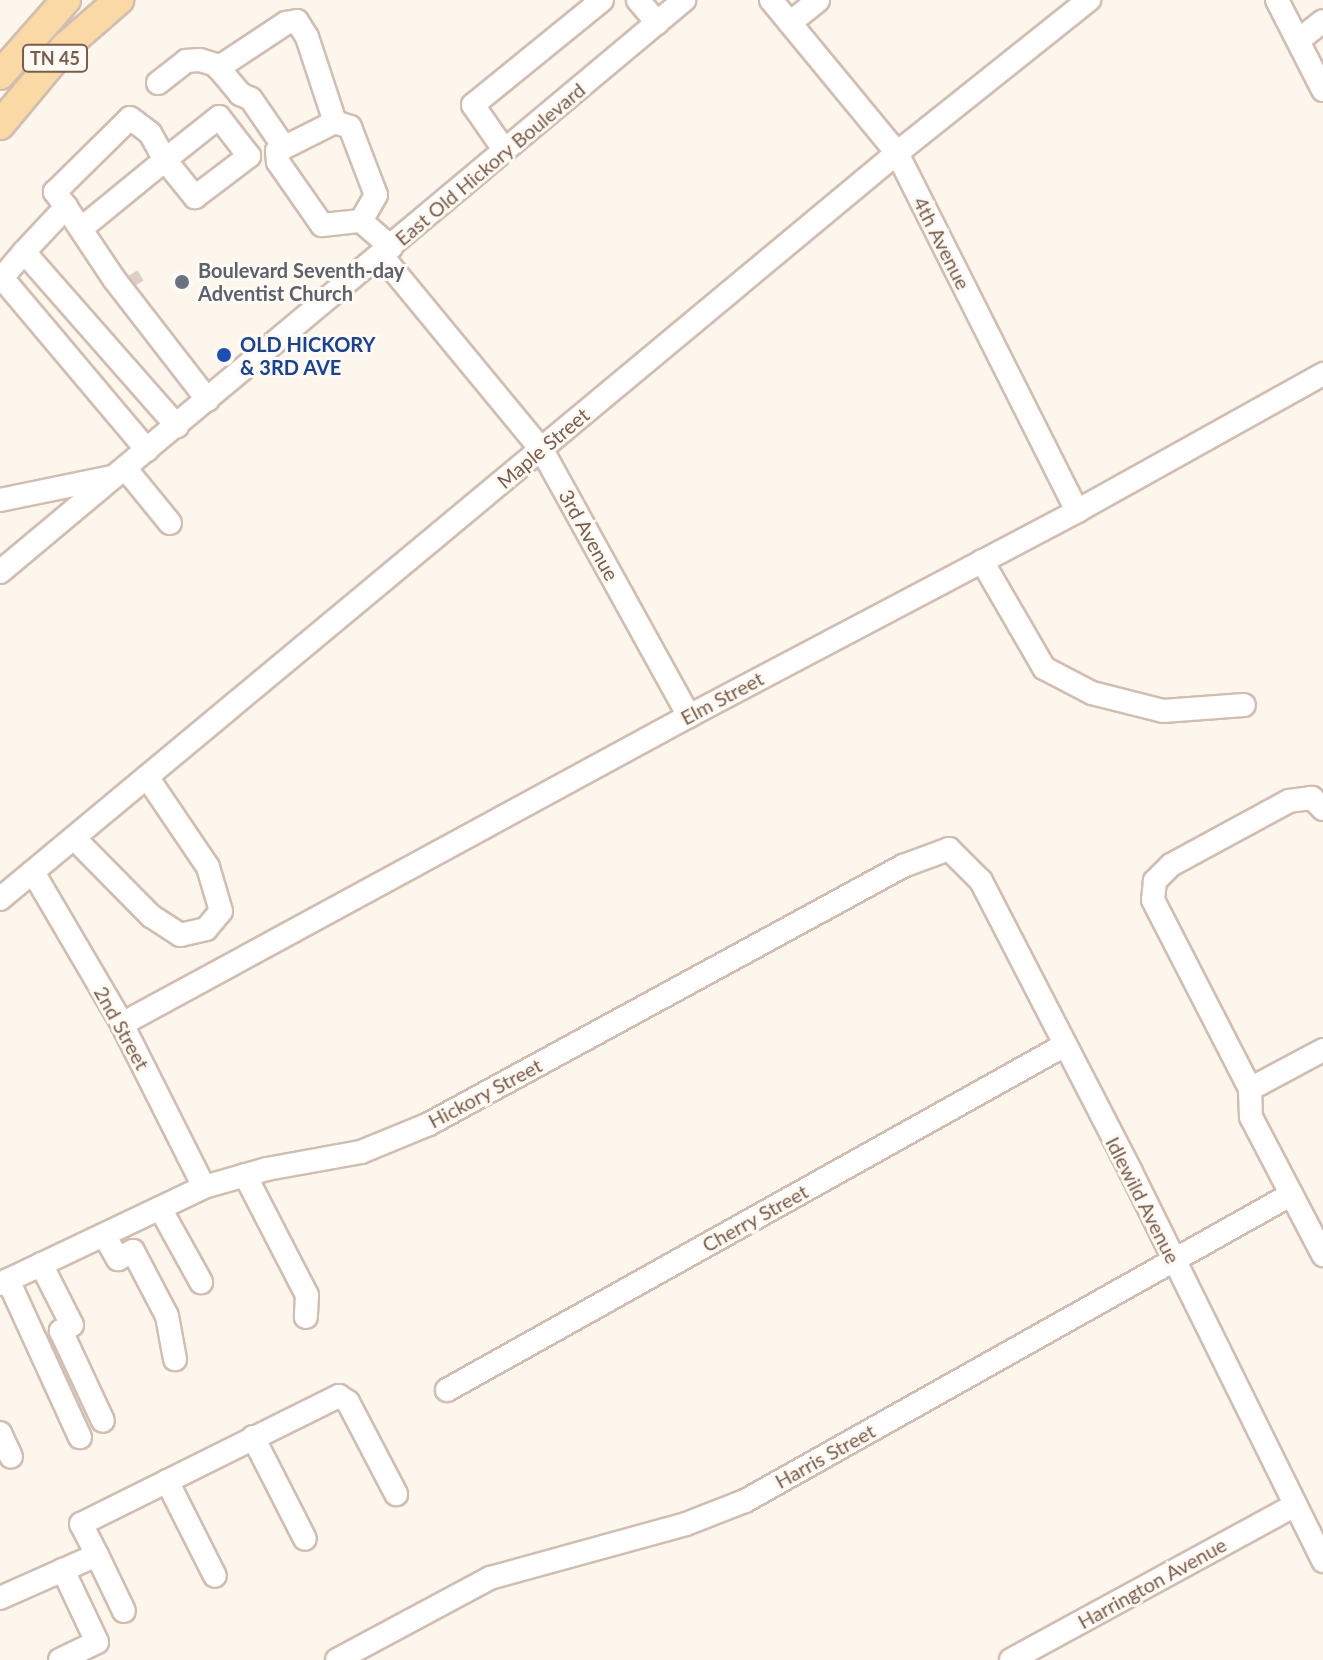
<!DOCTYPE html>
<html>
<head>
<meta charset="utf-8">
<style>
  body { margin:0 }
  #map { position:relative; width:1323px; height:1660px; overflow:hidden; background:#fdf6ec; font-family:Lato,sans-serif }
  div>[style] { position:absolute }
  .minor-tunnel>* { height:22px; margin-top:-11px; transform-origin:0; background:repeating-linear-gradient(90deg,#dcd0c4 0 22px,transparent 0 33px) }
  .roads { filter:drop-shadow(2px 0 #d1beb0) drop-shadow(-2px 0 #d1beb0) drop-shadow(0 2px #d1beb0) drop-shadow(0 -2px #d1beb0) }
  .minor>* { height:22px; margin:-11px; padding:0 11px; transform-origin:11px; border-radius:11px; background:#fff }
  .major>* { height:28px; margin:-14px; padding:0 14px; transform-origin:14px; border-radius:14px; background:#fbd9a5 }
  .dots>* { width:22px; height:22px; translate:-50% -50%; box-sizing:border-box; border:4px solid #fffaf3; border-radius:50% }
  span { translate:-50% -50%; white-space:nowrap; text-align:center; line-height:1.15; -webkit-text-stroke:6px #fffaf3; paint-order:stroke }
  .shield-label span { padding:2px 6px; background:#fffaf3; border:2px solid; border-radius:6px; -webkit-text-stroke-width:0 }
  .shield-label { font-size:18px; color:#7a5c4d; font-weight:700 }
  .street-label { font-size:20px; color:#7a5c4d }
  .worship-label { font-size:20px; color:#5b616d; font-weight:700 }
  .left { translate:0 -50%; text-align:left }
  .transit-label { font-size:20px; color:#164399; font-weight:700 }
</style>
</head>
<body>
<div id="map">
  <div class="minor-tunnel">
    <div style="left:128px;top:276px;width:12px;rotate:59deg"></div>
  </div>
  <div class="roads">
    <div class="minor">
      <div style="left:638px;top:0;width:30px;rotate:50deg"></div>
      <div style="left:771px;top:0;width:198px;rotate:50.5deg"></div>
      <div style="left:897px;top:153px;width:401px;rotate:63.3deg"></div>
      <div style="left:1277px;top:0;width:101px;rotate:62.9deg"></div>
      <div style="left:790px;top:23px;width:36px;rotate:-39deg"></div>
      <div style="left:1300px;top:39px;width:29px;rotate:-38deg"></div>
      <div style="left:218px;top:68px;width:82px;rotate:-33.5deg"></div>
      <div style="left:286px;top:23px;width:11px;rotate:-10deg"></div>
      <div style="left:297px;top:21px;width:19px;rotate:58deg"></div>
      <div style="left:307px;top:37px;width:89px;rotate:71.8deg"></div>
      <div style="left:158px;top:83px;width:36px;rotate:-38deg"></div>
      <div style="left:186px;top:61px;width:14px;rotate:-4deg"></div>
      <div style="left:200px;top:60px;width:17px;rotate:17deg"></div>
      <div style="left:216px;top:65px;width:38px;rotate:50deg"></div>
      <div style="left:240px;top:94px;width:12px;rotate:24deg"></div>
      <div style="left:251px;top:99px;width:58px;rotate:55.5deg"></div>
      <div style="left:505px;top:151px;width:56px;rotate:-124.8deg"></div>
      <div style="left:473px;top:105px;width:166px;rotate:-39.1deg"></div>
      <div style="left:66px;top:207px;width:19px;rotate:-126deg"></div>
      <div style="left:55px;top:192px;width:105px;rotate:-44.6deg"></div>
      <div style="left:130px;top:118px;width:25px;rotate:37deg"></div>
      <div style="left:150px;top:133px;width:31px;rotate:61deg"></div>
      <div style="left:165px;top:160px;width:48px;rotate:51deg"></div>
      <div style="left:195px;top:197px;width:68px;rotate:-37.2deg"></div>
      <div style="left:249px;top:156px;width:49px;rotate:-127.6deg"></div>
      <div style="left:219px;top:117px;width:69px;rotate:141.5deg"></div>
      <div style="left:165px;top:160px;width:107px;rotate:140.7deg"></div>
      <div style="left:361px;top:221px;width:30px;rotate:-60deg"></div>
      <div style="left:376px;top:195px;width:73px;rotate:-110.9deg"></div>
      <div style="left:350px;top:127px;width:16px;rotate:-162deg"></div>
      <div style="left:335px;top:122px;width:65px;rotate:153.4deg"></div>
      <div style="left:277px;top:151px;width:11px;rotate:85deg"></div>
      <div style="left:278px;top:162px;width:77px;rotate:55.1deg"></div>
      <div style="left:322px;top:225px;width:39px;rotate:-6deg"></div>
      <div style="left:361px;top:221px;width:40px;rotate:41deg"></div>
      <div style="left:24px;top:252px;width:62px;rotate:-47deg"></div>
      <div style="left:66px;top:207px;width:87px;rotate:56.3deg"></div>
      <div style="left:114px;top:279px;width:153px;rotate:52.2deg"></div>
      <div style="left:381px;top:255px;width:253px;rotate:50.5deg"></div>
      <div style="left:542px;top:450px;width:304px;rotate:61.1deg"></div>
      <div style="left:147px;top:450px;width:225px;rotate:-130.1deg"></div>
      <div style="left:2px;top:278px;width:34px;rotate:-50deg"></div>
      <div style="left:24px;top:252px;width:232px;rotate:48.7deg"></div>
      <div style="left:125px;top:468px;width:71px;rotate:50.7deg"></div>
      <div style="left:0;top:500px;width:114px;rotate:-11.6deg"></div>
      <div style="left:982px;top:561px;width:124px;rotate:59.9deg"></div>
      <div style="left:1044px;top:668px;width:54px;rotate:27.5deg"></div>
      <div style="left:1092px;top:693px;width:73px;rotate:14.2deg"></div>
      <div style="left:1163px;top:711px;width:81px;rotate:-4.2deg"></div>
      <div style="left:0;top:572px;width:892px;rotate:-39.9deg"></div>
      <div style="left:1323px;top:809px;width:16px;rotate:-135deg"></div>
      <div style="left:1312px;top:798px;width:23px;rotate:173deg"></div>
      <div style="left:1289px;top:801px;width:134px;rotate:151.5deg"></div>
      <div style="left:1171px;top:865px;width:23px;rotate:135deg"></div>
      <div style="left:1155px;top:881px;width:19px;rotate:96deg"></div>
      <div style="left:1153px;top:900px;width:212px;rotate:62.8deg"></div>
      <div style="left:1250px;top:1089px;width:28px;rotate:88deg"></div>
      <div style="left:1251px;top:1117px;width:156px;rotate:62.4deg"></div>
      <div style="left:74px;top:838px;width:110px;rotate:45.4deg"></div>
      <div style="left:151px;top:916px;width:35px;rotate:33deg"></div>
      <div style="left:180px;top:935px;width:27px;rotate:-13deg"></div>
      <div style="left:206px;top:929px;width:23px;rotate:-50deg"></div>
      <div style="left:221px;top:911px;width:46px;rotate:-106.5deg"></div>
      <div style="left:208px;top:867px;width:109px;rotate:-124.1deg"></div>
      <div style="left:33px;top:872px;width:176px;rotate:59.6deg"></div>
      <div style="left:122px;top:1024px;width:182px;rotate:63.3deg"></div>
      <div style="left:0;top:899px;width:1167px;rotate:-39.75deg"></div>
      <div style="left:897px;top:153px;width:246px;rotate:-38.6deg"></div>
      <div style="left:122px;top:1024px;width:645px;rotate:-28.51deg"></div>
      <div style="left:689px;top:716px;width:439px;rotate:-27.8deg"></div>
      <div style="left:1077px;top:511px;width:282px;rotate:-29.1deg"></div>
      <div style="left:1250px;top:1089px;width:83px;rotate:-28.1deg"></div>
      <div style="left:245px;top:1175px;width:135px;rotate:62.7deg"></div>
      <div style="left:307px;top:1295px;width:22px;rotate:93deg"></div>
      <div style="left:160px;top:1208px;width:85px;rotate:61deg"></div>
      <div style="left:104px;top:1235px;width:28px;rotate:60deg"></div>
      <div style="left:118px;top:1259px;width:17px;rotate:-28deg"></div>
      <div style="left:133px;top:1251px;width:73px;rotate:62.4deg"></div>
      <div style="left:167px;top:1316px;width:44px;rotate:79.5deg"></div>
      <div style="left:41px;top:1264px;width:68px;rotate:63.1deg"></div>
      <div style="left:72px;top:1325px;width:13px;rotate:151deg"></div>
      <div style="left:61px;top:1331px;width:99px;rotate:65deg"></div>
      <div style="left:8px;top:1280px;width:173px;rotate:65.4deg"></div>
      <div style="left:0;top:1284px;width:226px;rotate:-25.4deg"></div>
      <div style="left:204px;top:1187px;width:66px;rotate:-15.9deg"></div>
      <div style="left:267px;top:1169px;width:96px;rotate:-10.3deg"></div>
      <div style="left:361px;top:1152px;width:74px;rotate:-22.4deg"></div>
      <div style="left:429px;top:1124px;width:540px;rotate:-28.56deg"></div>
      <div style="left:903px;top:866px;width:49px;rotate:-20.3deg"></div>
      <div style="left:949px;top:849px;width:45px;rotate:45deg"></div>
      <div style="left:981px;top:881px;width:327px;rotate:62.7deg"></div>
      <div style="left:1131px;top:1172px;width:434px;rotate:63.7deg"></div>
      <div style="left:447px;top:1390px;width:706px;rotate:-29.18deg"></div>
      <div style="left:0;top:1433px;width:26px;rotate:65deg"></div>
      <div style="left:253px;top:1437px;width:114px;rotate:63deg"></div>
      <div style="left:167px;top:1481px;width:106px;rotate:63.2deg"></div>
      <div style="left:97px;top:1555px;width:62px;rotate:64.3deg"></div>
      <div style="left:0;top:1598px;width:106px;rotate:-23.9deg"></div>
      <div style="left:97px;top:1555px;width:35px;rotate:-117deg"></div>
      <div style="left:81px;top:1524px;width:288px;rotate:-26.4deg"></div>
      <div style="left:339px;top:1396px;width:11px;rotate:34deg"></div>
      <div style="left:348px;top:1402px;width:104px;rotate:62.4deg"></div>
      <div style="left:60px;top:1660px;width:41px;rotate:-25.9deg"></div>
      <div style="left:97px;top:1642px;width:80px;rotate:-115.3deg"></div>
      <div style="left:337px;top:1660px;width:174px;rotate:-28.2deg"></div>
      <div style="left:490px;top:1578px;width:203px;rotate:-15.4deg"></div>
      <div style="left:686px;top:1524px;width:63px;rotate:-21.3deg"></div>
      <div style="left:745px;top:1501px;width:625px;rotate:-29.31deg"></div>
      <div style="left:1011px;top:1660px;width:321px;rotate:-28.6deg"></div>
    </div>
    <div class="major">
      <div style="left:0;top:75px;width:100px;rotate:-48.7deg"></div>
      <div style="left:0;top:125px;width:102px;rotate:-50.2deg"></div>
      <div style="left:65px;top:47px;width:72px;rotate:-41deg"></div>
    </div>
  </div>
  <div class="dots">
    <div style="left:182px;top:282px;background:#6b7280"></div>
    <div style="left:224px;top:355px;background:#1a4fb4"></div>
  </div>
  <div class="shield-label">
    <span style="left:55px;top:58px">TN 45</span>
  </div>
  <div class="street-label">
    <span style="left:490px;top:164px;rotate:-40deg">East Old Hickory Boulevard</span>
    <span style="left:942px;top:243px;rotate:63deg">4th Avenue</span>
    <span style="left:543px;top:448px;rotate:-40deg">Maple Street</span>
    <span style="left:589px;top:535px;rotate:61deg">3rd Avenue</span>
    <span style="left:722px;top:698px;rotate:-28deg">Elm Street</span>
    <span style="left:122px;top:1028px;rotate:61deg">2nd Street</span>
    <span style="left:485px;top:1093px;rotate:-28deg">Hickory Street</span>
    <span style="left:1143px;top:1200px;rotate:63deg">Idlewild Avenue</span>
    <span style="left:755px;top:1218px;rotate:-29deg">Cherry Street</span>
    <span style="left:825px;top:1456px;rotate:-29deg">Harris Street</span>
    <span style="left:1152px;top:1583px;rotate:-29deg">Harrington Avenue</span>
  </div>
  <div class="worship-label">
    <span class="left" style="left:198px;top:282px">Boulevard Seventh-day<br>Adventist Church</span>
  </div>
  <div class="transit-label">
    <span class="left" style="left:240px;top:356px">OLD HICKORY<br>&amp; 3RD AVE</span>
  </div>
</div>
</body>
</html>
